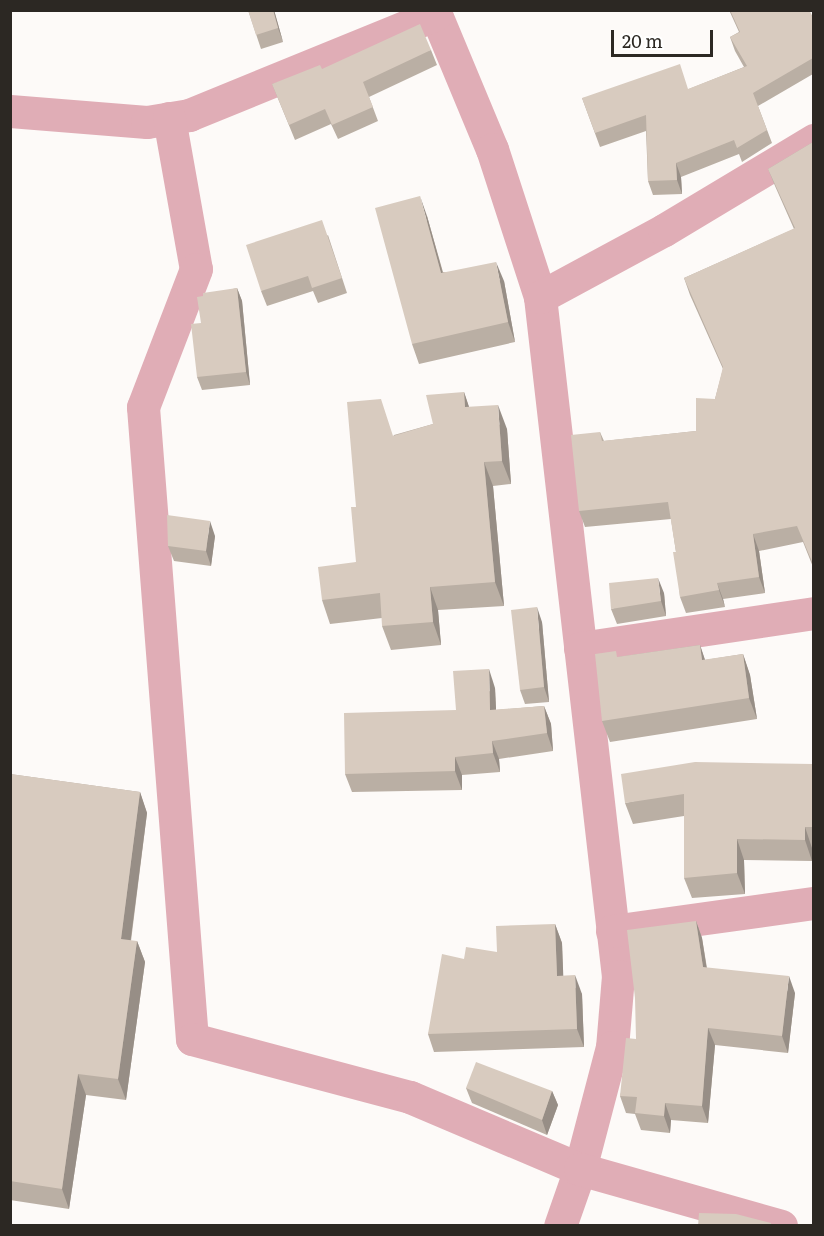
<!DOCTYPE html>
<html>
<head>
<meta charset="utf-8">
<style>
  body { margin:0 }
  #map { position:relative; width:824px; height:1236px; overflow:hidden; background:#fdfaf8; font-family:Literata,serif }
  div>[style] { position:absolute }
  .minor>* { height:33px; margin:-16.5px; padding:0 16.5px; transform-origin:16.5px; border-radius:16.5px; background:#e0adb6 }
  .wall>* { inset:0; background:#baafa4 }
  .shaded-wall>* { inset:0; background:#978e86 }
  .building>* { inset:0; background:#d8cbbf }
  span { translate:-50% -50%; white-space:nowrap; text-align:center; line-height:1.15; -webkit-text-stroke:4.5px #fff; paint-order:stroke }
  .frame { position:absolute; inset:0; border:12px solid #2c2823; pointer-events:none }
  .scale { position:absolute; left:611px; top:30px; width:102px; height:27px; box-sizing:border-box; border:3px solid #2c2823; border-top:0; padding-left:8px; font-size:18px; line-height:21px; white-space:nowrap; color:#2c2823; -webkit-text-stroke:4px #fff; paint-order:stroke }
</style>
</head>
<body>
<div id="map">
  <div class="minor">
    <div style="left:434px;top:10px;width:151px;rotate:67.4deg"></div>
    <div style="left:492px;top:149px;width:156px;rotate:72deg"></div>
    <div style="left:540px;top:297px;width:683px;rotate:83.45deg"></div>
    <div style="left:618px;top:976px;width:71px;rotate:94.8deg"></div>
    <div style="left:612px;top:1047px;width:126px;rotate:104.7deg"></div>
    <div style="left:580px;top:1169px;width:60px;rotate:109.3deg"></div>
    <div style="left:10px;top:111px;width:137px;rotate:4.6deg"></div>
    <div style="left:147px;top:122px;width:43px;rotate:-9.5deg"></div>
    <div style="left:189px;top:115px;width:267px;rotate:-22.2deg"></div>
    <div style="left:169px;top:118px;width:153px;rotate:79.9deg"></div>
    <div style="left:196px;top:269px;width:148px;rotate:111deg"></div>
    <div style="left:143px;top:407px;width:634px;rotate:85.57deg"></div>
    <div style="left:192px;top:1039px;width:226px;rotate:14.9deg"></div>
    <div style="left:410px;top:1097px;width:185px;rotate:23deg"></div>
    <div style="left:580px;top:1169px;width:209px;rotate:15.8deg"></div>
    <div style="left:540px;top:297px;width:141px;rotate:-28.4deg"></div>
    <div style="left:664px;top:230px;width:175px;rotate:-31deg"></div>
    <div style="left:580px;top:648px;width:237px;rotate:-8.5deg"></div>
    <div style="left:612px;top:931px;width:204px;rotate:-7.9deg"></div>
  </div>
  <div class="wall">
    <div style="clip-path:polygon(248px 10px,274px 10px,283px 42px,261px 49px)"></div>
    <div style="clip-path:polygon(729px 10px,809px 10px,813px 18px,813px 74px,758px 106px,772px 143px,742px 162px,739px 154px,681px 177px,682px 194px,653px 195px,648px 181px,646px 131px,600px 147px,582px 98px,689px 89px,744px 67px,735px 51px,730px 37px,739px 32px)"></div>
    <div style="clip-path:polygon(431px 50px,437px 65px,369px 97px,378px 121px,338px 139px,331px 124px,295px 140px,272px 84px,322px 69px)"></div>
    <div style="clip-path:polygon(813px 142px,813px 567px,803px 542px,759px 551px,765px 593px,723px 599px,725px 607px,686px 613px,680px 597px,676px 552px,671px 519px,585px 527px,579px 511px,600px 432px,604px 441px,696px 431px,715px 399px,723px 369px,690px 295px,684px 278px,794px 229px,775px 186px,768px 169px)"></div>
    <div style="clip-path:polygon(427px 216px,443px 272px,504px 281px,515px 342px,419px 364px,412px 344px)"></div>
    <div style="clip-path:polygon(328px 235px,347px 293px,318px 303px,313px 291px,267px 306px,261px 291px)"></div>
    <div style="clip-path:polygon(237px 288px,242px 301px,250px 385px,202px 390px,197px 377px,203px 296px)"></div>
    <div style="clip-path:polygon(464px 392px,469px 407px,507px 429px,511px 484px,493px 486px,504px 606px,438px 610px,441px 645px,391px 650px,382px 626px,382px 618px,330px 624px,322px 600px,356px 562px,356px 507px,394px 435px,433px 424px)"></div>
    <div style="clip-path:polygon(215px 536px,211px 566px,174px 561px,168px 546px)"></div>
    <div style="clip-path:polygon(664px 593px,666px 616px,617px 624px,611px 609px)"></div>
    <div style="clip-path:polygon(542px 622px,549px 702px,525px 704px,520px 690px)"></div>
    <div style="clip-path:polygon(700px 645px,705px 660px,743px 654px,750px 675px,757px 719px,610px 742px,602px 721px,618px 657px)"></div>
    <div style="clip-path:polygon(495px 688px,496px 710px,544px 706px,551px 724px,553px 751px,499px 759px,500px 772px,462px 775px,462px 790px,352px 792px,345px 774px)"></div>
    <div style="clip-path:polygon(813px 764px,813px 848px,812px 848px,812px 861px,744px 860px,745px 894px,692px 898px,684px 878px,684px 816px,633px 824px,625px 803px)"></div>
    <div style="clip-path:polygon(10px 774px,140px 792px,147px 813px,131px 941px,137px 941px,145px 962px,126px 1100px,86px 1095px,69px 1209px,10px 1200px)"></div>
    <div style="clip-path:polygon(696px 921px,702px 938px,707px 968px,795px 993px,788px 1053px,715px 1045px,708px 1123px,671px 1120px,670px 1133px,641px 1130px,635px 1114px,626px 1113px,620px 1096px,636px 1039px)"></div>
    <div style="clip-path:polygon(555px 924px,562px 943px,563px 976px,582px 994px,584px 1047px,434px 1052px,428px 1034px,464px 959px,497px 952px)"></div>
    <div style="clip-path:polygon(466px 1088px,552px 1091px,558px 1105px,547px 1135px,472px 1103px)"></div>
  </div>
  <div class="shaded-wall">
    <div style="clip-path:polygon(273px 10px,274px 10px,283px 42px,278px 28px)"></div>
    <div style="clip-path:polygon(676px 163px,681px 177px,682px 194px,677px 180px)"></div>
    <div style="clip-path:polygon(420px 196px,427px 216px,448px 292px,441px 273px)"></div>
    <div style="clip-path:polygon(496px 262px,504px 281px,515px 342px,508px 322px)"></div>
    <div style="clip-path:polygon(237px 288px,242px 301px,250px 385px,246px 372px)"></div>
    <div style="clip-path:polygon(464px 392px,472px 416px,465px 407px)"></div>
    <div style="clip-path:polygon(498px 405px,507px 429px,511px 484px,502px 461px)"></div>
    <div style="clip-path:polygon(484px 462px,493px 486px,504px 606px,495px 582px)"></div>
    <div style="clip-path:polygon(210px 521px,215px 536px,211px 566px,206px 551px)"></div>
    <div style="clip-path:polygon(753px 534px,759px 551px,765px 593px,759px 577px)"></div>
    <div style="clip-path:polygon(658px 578px,664px 593px,666px 616px,661px 601px)"></div>
    <div style="clip-path:polygon(717px 583px,723px 599px,725px 607px,719px 590px)"></div>
    <div style="clip-path:polygon(430px 587px,438px 610px,441px 645px,433px 622px)"></div>
    <div style="clip-path:polygon(537px 607px,542px 622px,549px 702px,544px 687px)"></div>
    <div style="clip-path:polygon(700px 645px,707px 666px,702px 660px)"></div>
    <div style="clip-path:polygon(743px 654px,750px 675px,757px 719px,749px 698px)"></div>
    <div style="clip-path:polygon(489px 669px,495px 688px,497px 729px,490px 710px)"></div>
    <div style="clip-path:polygon(544px 706px,551px 724px,553px 751px,547px 733px)"></div>
    <div style="clip-path:polygon(492px 741px,499px 759px,500px 772px,493px 753px)"></div>
    <div style="clip-path:polygon(455px 757px,462px 775px,462px 790px,455px 771px)"></div>
    <div style="clip-path:polygon(140px 792px,147px 813px,128px 960px,121px 939px)"></div>
    <div style="clip-path:polygon(805px 827px,812px 848px,812px 861px,805px 840px)"></div>
    <div style="clip-path:polygon(737px 839px,744px 860px,745px 894px,737px 873px)"></div>
    <div style="clip-path:polygon(696px 921px,702px 938px,709px 984px,703px 967px)"></div>
    <div style="clip-path:polygon(555px 924px,562px 943px,564px 994px,557px 976px)"></div>
    <div style="clip-path:polygon(137px 941px,145px 962px,126px 1100px,118px 1079px)"></div>
    <div style="clip-path:polygon(575px 975px,582px 994px,584px 1047px,577px 1029px)"></div>
    <div style="clip-path:polygon(789px 976px,795px 993px,788px 1053px,782px 1036px)"></div>
    <div style="clip-path:polygon(708px 1028px,715px 1045px,708px 1123px,702px 1106px)"></div>
    <div style="clip-path:polygon(78px 1074px,86px 1095px,69px 1209px,62px 1189px)"></div>
    <div style="clip-path:polygon(552px 1091px,558px 1105px,547px 1135px,542px 1120px)"></div>
    <div style="clip-path:polygon(665px 1103px,671px 1120px,670px 1133px,664px 1116px)"></div>
  </div>
  <div class="building">
    <div style="clip-path:polygon(248px 10px,273px 10px,278px 28px,256px 35px)"></div>
    <div style="clip-path:polygon(730px 10px,809px 10px,813px 18px,813px 58px,753px 93px,767px 130px,737px 148px,734px 140px,676px 163px,677px 180px,648px 181px,646px 115px,595px 133px,582px 98px,680px 64px,688px 89px,747px 66px,730px 37px,740px 32px)"></div>
    <div style="clip-path:polygon(420px 24px,431px 50px,363px 82px,373px 107px,332px 125px,325px 109px,289px 125px,272px 84px,320px 65px,322px 69px)"></div>
    <div style="clip-path:polygon(813px 142px,813px 564px,797px 526px,753px 534px,759px 577px,717px 583px,719px 590px,680px 597px,673px 552px,676px 552px,668px 502px,579px 511px,571px 435px,600px 432px,602px 441px,696px 431px,696px 398px,715px 399px,723px 367px,684px 278px,795px 228px,768px 169px)"></div>
    <div style="clip-path:polygon(420px 196px,441px 273px,496px 262px,508px 322px,412px 344px,375px 208px)"></div>
    <div style="clip-path:polygon(322px 220px,342px 278px,312px 288px,308px 276px,261px 291px,246px 245px)"></div>
    <div style="clip-path:polygon(237px 288px,246px 372px,197px 377px,191px 324px,201px 323px,197px 297px,203px 296px,203px 293px)"></div>
    <div style="clip-path:polygon(464px 392px,465px 407px,498px 405px,502px 461px,484px 462px,495px 582px,430px 587px,433px 622px,382px 626px,380px 593px,322px 600px,318px 567px,356px 562px,351px 507px,356px 507px,347px 402px,381px 399px,393px 436px,433px 424px,426px 395px)"></div>
    <div style="clip-path:polygon(167px 515px,210px 521px,206px 551px,168px 546px)"></div>
    <div style="clip-path:polygon(658px 578px,661px 601px,611px 609px,609px 583px)"></div>
    <div style="clip-path:polygon(537px 607px,544px 687px,520px 690px,511px 610px)"></div>
    <div style="clip-path:polygon(700px 645px,702px 660px,743px 654px,749px 698px,602px 721px,595px 654px,616px 651px,617px 657px)"></div>
    <div style="clip-path:polygon(489px 669px,490px 710px,544px 706px,547px 733px,492px 741px,493px 753px,455px 757px,455px 771px,345px 774px,344px 713px,456px 710px,453px 671px)"></div>
    <div style="clip-path:polygon(695px 762px,813px 764px,813px 827px,805px 827px,805px 840px,737px 839px,737px 873px,684px 878px,684px 794px,625px 803px,621px 774px)"></div>
    <div style="clip-path:polygon(10px 774px,140px 792px,121px 939px,137px 941px,118px 1079px,78px 1074px,62px 1189px,10px 1181px)"></div>
    <div style="clip-path:polygon(696px 921px,703px 967px,789px 976px,782px 1036px,708px 1028px,702px 1106px,665px 1103px,664px 1116px,635px 1113px,637px 1097px,620px 1096px,626px 1038px,636px 1039px,635px 998px,627px 930px)"></div>
    <div style="clip-path:polygon(555px 924px,557px 976px,575px 975px,577px 1029px,428px 1034px,442px 954px,464px 959px,466px 947px,497px 952px,496px 926px)"></div>
    <div style="clip-path:polygon(476px 1062px,552px 1091px,542px 1120px,466px 1088px)"></div>
    <div style="clip-path:polygon(699px 1213px,736px 1214px,771px 1223px,771px 1226px,698px 1226px)"></div>
  </div>
  <div class="frame"></div>
  <div class="scale">20 m</div>
</div>
</body>
</html>
